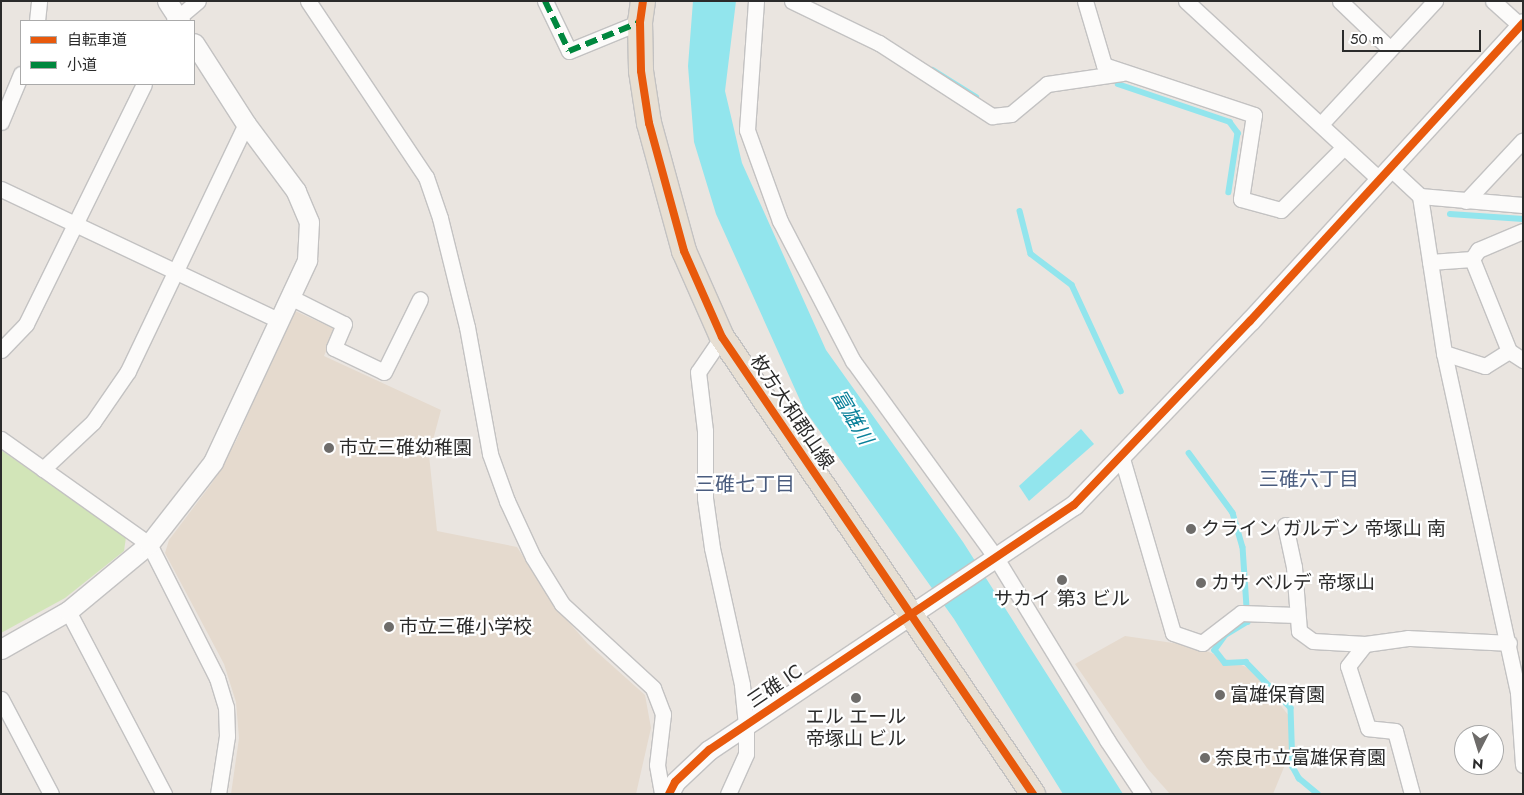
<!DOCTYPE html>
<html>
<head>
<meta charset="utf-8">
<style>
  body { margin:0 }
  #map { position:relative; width:1524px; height:795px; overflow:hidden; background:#eae5e0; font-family:Jost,"Noto Sans JP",sans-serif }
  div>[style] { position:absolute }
  .education>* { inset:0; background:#e5dace }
  .green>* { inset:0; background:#d2e5b8 }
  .water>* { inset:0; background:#92e5ed }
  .stream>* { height:5.5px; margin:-2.75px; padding:0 2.75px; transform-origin:2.75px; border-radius:2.75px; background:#92e5ed }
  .roads { filter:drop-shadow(1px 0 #c3c2c2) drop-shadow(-1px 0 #c3c2c2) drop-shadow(0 1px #c3c2c2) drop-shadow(0 -1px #c3c2c2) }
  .minor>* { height:15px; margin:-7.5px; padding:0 7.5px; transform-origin:7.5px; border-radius:7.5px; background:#fcfbfa }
  .tertiary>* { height:19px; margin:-9.5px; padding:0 9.5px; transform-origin:9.5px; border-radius:9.5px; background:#fcfbfa }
  .primary>* { height:24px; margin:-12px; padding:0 12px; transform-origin:12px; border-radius:12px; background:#e7dfd3 }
  .quiet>* { height:6px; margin-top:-3px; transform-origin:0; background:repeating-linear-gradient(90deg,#00873e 0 12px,transparent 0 18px) }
  .cycleway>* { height:8px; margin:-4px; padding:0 4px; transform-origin:4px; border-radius:4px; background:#e8590c }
  .dots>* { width:14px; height:14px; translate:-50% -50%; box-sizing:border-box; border:2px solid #fff; border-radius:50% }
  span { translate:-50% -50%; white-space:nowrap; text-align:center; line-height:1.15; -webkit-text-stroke:4.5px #fff; paint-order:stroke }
  .street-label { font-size:19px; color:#2b2b2b }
  .poi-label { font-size:19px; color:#2b2b2b }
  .left { translate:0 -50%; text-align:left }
  .water-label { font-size:20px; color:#09809a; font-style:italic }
  .neighbourhood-label { font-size:20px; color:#4a5c7e }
  .frame { position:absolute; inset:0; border:2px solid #2b2b2b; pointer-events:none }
  .legend { position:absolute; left:20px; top:20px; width:175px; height:65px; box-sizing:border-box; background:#fff; border:1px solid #aaa; margin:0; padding:6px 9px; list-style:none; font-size:15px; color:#2b2b2b }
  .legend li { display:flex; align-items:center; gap:10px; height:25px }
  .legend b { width:25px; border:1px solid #aaa }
  .north { position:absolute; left:1454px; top:725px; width:50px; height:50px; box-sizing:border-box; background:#fff; border:1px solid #aaa; border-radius:50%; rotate:185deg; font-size:14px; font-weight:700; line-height:20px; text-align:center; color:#2b2b2b }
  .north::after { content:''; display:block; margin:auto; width:18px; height:22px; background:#6e6c6a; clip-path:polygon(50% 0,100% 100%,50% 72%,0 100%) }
  .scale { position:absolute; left:1342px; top:30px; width:139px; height:22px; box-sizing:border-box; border:2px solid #2b2b2b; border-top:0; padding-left:6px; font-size:15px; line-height:18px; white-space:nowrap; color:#2b2b2b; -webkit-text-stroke:4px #fff; paint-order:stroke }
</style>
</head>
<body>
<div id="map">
  <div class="education">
    <div style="clip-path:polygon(293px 310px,335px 329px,324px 356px,441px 410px,429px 455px,437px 531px,517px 547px,558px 610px,588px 644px,645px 695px,651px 728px,636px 794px,231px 794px,239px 738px,236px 702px,224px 664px,165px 553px,169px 540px,212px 483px,237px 439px)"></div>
    <div style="clip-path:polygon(1125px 636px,1194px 646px,1251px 669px,1294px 722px,1289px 755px,1273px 794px,1170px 794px,1147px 768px,1075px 664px)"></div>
  </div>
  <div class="green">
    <div style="clip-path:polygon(1px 450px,126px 537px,124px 551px,65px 598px,1px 633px)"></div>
  </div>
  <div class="water">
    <div style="clip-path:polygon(693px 1px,736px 1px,725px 91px,742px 163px,826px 350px,963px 542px,1123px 794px,1063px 794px,954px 619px,804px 409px,716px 214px,694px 142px,688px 66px)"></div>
    <div style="clip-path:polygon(1081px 429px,1094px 444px,1029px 501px,1019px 486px)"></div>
  </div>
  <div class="stream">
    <div style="left:933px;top:70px;width:51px;rotate:32.1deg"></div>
    <div style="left:1118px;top:84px;width:118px;rotate:18.7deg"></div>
    <div style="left:1230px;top:122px;width:14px;rotate:54deg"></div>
    <div style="left:1238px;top:133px;width:60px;rotate:98.7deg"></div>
    <div style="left:1020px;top:211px;width:44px;rotate:75.7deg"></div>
    <div style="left:1031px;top:254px;width:51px;rotate:37.1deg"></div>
    <div style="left:1072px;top:285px;width:117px;rotate:65.2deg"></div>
    <div style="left:1450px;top:214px;width:73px;rotate:3.9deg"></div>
    <div style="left:1189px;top:453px;width:74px;rotate:53.7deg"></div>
    <div style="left:1233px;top:513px;width:35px;rotate:74deg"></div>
    <div style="left:1243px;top:547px;width:75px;rotate:86.2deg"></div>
    <div style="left:1248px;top:622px;width:26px;rotate:149deg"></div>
    <div style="left:1226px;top:635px;width:19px;rotate:126deg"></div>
    <div style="left:1215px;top:650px;width:16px;rotate:52deg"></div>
    <div style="left:1225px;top:663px;width:21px;rotate:-3deg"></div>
    <div style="left:1246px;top:662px;width:64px;rotate:45.6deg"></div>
    <div style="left:1291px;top:708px;width:59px;rotate:88.1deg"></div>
    <div style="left:1293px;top:767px;width:13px;rotate:61deg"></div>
    <div style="left:1299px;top:778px;width:25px;rotate:40deg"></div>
  </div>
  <div class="roads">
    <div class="minor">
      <div style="left:308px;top:1px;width:212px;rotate:56.2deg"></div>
      <div style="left:426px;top:177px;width:43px;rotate:71.1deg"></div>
      <div style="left:440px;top:218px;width:112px;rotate:76.1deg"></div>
      <div style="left:467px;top:327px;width:129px;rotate:79.7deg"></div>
      <div style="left:490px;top:454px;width:50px;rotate:70.1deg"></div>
      <div style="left:507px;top:501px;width:62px;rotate:65.1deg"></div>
      <div style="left:533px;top:557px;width:55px;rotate:58.3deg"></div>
      <div style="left:562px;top:604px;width:124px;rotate:42.7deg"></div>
      <div style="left:653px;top:688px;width:28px;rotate:69deg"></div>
      <div style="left:663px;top:714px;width:51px;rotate:96.7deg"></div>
      <div style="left:657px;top:765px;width:29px;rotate:80deg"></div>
      <div style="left:545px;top:1px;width:55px;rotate:64.4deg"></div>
      <div style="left:569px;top:51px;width:77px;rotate:-22.2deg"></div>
      <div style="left:756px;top:1px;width:129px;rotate:94deg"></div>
      <div style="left:747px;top:130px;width:97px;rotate:70.1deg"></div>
      <div style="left:780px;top:221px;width:158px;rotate:62.5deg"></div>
      <div style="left:853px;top:361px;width:243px;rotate:54deg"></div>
      <div style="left:996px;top:558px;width:213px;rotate:58.6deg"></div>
      <div style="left:1107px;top:740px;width:65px;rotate:56.3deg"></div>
      <div style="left:792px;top:1px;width:97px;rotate:25.8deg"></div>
      <div style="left:879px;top:43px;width:135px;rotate:32.9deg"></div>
      <div style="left:992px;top:116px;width:19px;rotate:-6deg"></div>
      <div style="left:1011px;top:114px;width:47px;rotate:-39.8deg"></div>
      <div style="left:1047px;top:84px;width:76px;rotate:-8.3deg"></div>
      <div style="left:1085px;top:1px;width:67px;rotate:73.5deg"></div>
      <div style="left:1104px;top:65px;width:158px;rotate:18.4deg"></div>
      <div style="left:1254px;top:115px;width:85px;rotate:98.8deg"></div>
      <div style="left:1241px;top:199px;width:41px;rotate:15.4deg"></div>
      <div style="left:1281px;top:210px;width:89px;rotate:-45deg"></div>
      <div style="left:1186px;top:1px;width:263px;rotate:42.7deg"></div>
      <div style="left:1340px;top:1px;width:69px;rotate:43.8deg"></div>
      <div style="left:1493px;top:1px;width:40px;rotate:42deg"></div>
      <div style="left:37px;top:21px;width:20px;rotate:-84deg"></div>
      <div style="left:174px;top:21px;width:31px;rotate:-40deg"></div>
      <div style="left:1px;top:122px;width:52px;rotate:-67.4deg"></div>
      <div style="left:1321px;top:124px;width:168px;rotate:-47.2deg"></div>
      <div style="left:1390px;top:168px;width:41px;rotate:43deg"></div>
      <div style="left:1420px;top:196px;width:103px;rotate:5deg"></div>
      <div style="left:1px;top:189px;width:306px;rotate:25.3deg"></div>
      <div style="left:1420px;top:196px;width:159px;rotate:81.3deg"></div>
      <div style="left:1444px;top:353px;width:348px;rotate:77.7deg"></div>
      <div style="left:1518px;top:693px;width:72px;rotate:86deg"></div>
      <div style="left:1466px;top:201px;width:83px;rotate:-46.9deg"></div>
      <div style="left:1472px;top:259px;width:99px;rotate:68.1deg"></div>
      <div style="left:1430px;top:262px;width:42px;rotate:-4.1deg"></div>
      <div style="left:1472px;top:259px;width:11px;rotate:-56deg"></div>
      <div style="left:1478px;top:250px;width:49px;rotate:-22.9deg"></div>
      <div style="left:290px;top:297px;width:60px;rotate:26.6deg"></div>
      <div style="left:344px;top:324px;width:26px;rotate:113deg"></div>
      <div style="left:334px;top:348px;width:55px;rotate:25.6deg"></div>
      <div style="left:384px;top:372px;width:81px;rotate:-63.7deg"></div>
      <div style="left:722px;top:337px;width:42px;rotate:124.4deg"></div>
      <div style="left:698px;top:372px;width:59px;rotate:83.2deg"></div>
      <div style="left:705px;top:431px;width:67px;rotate:90deg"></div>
      <div style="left:705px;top:498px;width:50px;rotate:82deg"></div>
      <div style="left:712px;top:548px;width:140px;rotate:77.6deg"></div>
      <div style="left:742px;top:685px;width:40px;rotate:84.3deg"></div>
      <div style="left:746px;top:725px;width:29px;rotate:90deg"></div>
      <div style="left:746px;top:754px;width:44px;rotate:114.2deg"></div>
      <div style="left:1px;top:350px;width:36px;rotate:-46deg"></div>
      <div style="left:26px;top:324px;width:267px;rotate:-63.8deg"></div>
      <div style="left:1444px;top:353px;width:43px;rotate:17.6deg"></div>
      <div style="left:1485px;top:366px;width:28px;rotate:-32deg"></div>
      <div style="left:1509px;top:351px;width:17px;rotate:33deg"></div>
      <div style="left:1px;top:439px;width:181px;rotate:35.4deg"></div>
      <div style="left:149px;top:544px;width:150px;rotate:63.1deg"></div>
      <div style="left:217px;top:678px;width:30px;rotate:73deg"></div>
      <div style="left:226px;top:707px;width:29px;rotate:88deg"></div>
      <div style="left:227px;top:736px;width:59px;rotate:98.8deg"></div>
      <div style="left:1121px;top:455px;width:185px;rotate:73.7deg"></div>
      <div style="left:1173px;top:633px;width:31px;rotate:19deg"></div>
      <div style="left:1202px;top:643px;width:49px;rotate:-37.6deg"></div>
      <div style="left:1241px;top:613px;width:55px;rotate:2.1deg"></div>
      <div style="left:43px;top:469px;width:69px;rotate:-43.2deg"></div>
      <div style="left:93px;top:422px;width:62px;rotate:-55.5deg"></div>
      <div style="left:128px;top:371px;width:274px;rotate:-64.5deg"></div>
      <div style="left:1285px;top:525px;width:43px;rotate:77.9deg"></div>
      <div style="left:1294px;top:567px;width:64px;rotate:85.5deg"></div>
      <div style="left:1299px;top:631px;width:17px;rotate:36deg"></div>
      <div style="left:1313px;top:641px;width:52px;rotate:3.3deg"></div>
      <div style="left:68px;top:611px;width:207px;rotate:62.3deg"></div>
      <div style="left:1px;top:699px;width:107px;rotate:62.2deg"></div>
      <div style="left:1412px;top:794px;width:65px;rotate:-105.1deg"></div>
      <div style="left:1395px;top:731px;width:27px;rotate:-174deg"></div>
      <div style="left:1368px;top:728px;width:65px;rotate:-107.9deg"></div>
      <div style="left:1348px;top:666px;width:28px;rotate:-52deg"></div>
      <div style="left:1365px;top:644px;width:43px;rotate:-7.9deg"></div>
      <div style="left:1408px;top:638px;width:101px;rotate:2.8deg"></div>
    </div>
    <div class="tertiary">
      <div style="left:167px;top:1px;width:24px;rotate:57deg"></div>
      <div style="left:1px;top:649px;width:77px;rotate:-29.6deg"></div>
      <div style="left:68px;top:611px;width:105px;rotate:-39.6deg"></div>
      <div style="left:149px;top:544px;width:104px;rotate:-52deg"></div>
      <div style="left:213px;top:462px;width:223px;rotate:-65deg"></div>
      <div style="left:307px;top:260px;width:38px;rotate:-87deg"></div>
      <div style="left:309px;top:222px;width:34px;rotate:-113deg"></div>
      <div style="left:296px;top:191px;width:84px;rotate:-126.7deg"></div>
      <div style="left:246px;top:124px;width:96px;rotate:-122.7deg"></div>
      <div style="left:669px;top:794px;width:13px;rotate:-63deg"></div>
      <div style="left:675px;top:782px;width:47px;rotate:-43.3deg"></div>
      <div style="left:709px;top:750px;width:440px;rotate:-33.9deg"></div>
      <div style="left:1074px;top:505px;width:255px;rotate:-46.3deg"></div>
      <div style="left:1250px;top:321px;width:404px;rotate:-47.5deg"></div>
    </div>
    <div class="primary">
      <div style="left:643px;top:1px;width:21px;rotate:98deg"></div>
      <div style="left:640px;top:22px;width:49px;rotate:88.8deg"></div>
      <div style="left:641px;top:71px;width:53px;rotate:81.3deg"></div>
      <div style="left:649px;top:123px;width:133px;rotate:74.7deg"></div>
      <div style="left:684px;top:251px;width:94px;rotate:66.2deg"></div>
      <div style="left:722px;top:337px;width:553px;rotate:55.76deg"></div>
    </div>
  </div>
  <div class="quiet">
    <div style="left:545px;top:1px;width:55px;rotate:64.4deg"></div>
    <div style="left:569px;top:51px;width:77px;rotate:-22.2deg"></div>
  </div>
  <div class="cycleway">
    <div style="left:643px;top:1px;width:21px;rotate:98deg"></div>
    <div style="left:640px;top:22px;width:49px;rotate:88.8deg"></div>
    <div style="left:641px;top:71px;width:53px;rotate:81.3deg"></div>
    <div style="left:649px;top:123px;width:133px;rotate:74.7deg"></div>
    <div style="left:684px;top:251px;width:94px;rotate:66.2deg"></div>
    <div style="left:722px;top:337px;width:553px;rotate:55.76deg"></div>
    <div style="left:669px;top:794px;width:13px;rotate:-63deg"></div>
    <div style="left:675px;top:782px;width:47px;rotate:-43.3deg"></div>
    <div style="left:709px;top:750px;width:440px;rotate:-33.9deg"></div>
    <div style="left:1074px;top:505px;width:255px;rotate:-46.3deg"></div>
    <div style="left:1250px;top:321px;width:404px;rotate:-47.5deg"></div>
  </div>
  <div class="dots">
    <div style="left:329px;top:448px;background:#6e6c6a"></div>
    <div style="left:1191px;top:529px;background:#6e6c6a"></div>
    <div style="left:1062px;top:580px;background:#6e6c6a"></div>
    <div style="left:1201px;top:583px;background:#6e6c6a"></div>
    <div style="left:389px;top:627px;background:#6e6c6a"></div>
    <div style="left:1220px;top:695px;background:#6e6c6a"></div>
    <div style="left:856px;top:698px;background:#6e6c6a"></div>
    <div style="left:1205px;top:758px;background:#6e6c6a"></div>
  </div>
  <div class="street-label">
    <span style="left:792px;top:412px;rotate:56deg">枚方大和郡山線</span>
    <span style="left:775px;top:686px;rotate:-34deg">三碓 IC</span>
  </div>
  <div class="poi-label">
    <span class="left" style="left:339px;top:448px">市立三碓幼稚園</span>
    <span class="left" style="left:1201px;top:529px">クライン ガルデン 帝塚山 南</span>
    <span class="left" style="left:1211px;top:583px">カサ ベルデ 帝塚山</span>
    <span style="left:1062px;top:599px">サカイ 第3 ビル</span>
    <span class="left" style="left:399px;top:627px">市立三碓小学校</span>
    <span class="left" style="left:1230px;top:695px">富雄保育園</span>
    <span style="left:856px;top:728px">エル エール<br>帝塚山 ビル</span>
    <span class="left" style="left:1215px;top:758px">奈良市立富雄保育園</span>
  </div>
  <div class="water-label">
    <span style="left:852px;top:417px;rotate:59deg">富雄川</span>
  </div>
  <div class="neighbourhood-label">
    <span style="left:1309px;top:479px">三碓六丁目</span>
    <span style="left:745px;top:484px">三碓七丁目</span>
  </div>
  <div class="frame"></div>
  <ul class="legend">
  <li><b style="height:6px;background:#e8590c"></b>自転車道</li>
  <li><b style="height:6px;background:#00873e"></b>小道</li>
  </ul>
  <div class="north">N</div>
  <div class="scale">50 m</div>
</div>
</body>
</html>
